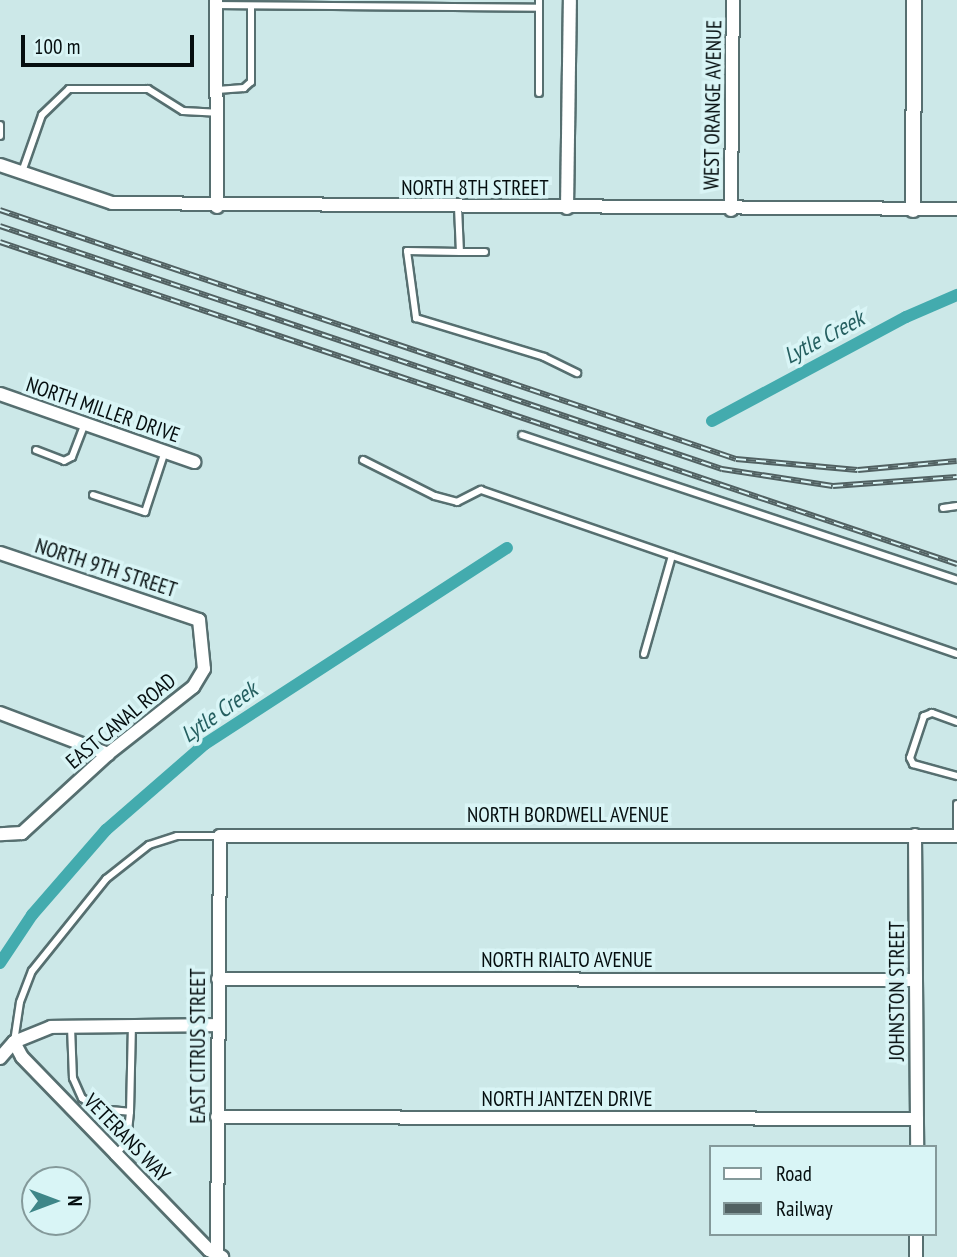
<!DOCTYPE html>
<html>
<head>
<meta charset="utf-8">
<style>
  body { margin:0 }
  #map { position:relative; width:957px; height:1257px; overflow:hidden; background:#cce8e8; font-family:"PT Sans Narrow",sans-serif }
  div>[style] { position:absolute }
  .canal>* { height:12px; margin:-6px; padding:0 6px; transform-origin:6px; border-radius:6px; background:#43abae }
  .roads { filter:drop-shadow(2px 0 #566f70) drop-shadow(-2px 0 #566f70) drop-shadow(0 2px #566f70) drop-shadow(0 -2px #566f70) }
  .service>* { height:6px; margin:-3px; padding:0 3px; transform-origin:3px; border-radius:3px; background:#fff }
  .minor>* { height:12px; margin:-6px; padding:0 6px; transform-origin:6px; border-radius:6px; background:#fff }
  .tertiary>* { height:14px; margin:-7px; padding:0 7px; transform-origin:7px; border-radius:7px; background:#fff }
  .rail>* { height:6px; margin-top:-3px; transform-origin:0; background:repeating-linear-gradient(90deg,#d9f5f6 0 10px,#516162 0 20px); box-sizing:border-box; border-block:2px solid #516162 }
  span { translate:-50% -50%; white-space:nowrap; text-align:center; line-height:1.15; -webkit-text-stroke:7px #d9f5f6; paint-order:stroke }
  .street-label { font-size:21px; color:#050e0f }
  .water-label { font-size:23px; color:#255f60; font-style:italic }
  .legend { position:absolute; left:709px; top:1145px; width:228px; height:91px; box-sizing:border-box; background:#d9f5f6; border:2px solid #84999a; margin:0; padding:9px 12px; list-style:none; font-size:21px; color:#050e0f }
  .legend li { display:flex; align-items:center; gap:14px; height:35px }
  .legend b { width:35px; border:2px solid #84999a }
  .north { position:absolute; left:21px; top:1166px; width:70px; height:70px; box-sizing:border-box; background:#d9f5f6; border:2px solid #84999a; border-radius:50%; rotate:90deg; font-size:19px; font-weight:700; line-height:28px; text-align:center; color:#050e0f }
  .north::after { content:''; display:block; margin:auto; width:24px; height:32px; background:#3e8688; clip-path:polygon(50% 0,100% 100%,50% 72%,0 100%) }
  .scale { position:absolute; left:21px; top:35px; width:173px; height:32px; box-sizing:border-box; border:4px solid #050e0f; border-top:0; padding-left:9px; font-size:21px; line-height:24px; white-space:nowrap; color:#050e0f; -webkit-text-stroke:5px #d9f5f6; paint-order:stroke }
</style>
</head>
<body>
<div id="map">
  <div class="canal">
    <div style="left:712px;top:421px;width:220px;rotate:-28.2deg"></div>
    <div style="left:906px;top:317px;width:56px;rotate:-23.3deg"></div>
    <div style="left:0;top:963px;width:58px;rotate:-56.3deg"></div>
    <div style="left:32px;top:915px;width:113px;rotate:-49deg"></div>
    <div style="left:106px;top:830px;width:131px;rotate:-41deg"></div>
    <div style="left:205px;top:744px;width:360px;rotate:-33deg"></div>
  </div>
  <div class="roads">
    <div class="service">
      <div style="left:539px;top:0;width:93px;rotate:90deg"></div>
      <div style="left:216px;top:5px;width:323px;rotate:0.5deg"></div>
      <div style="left:217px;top:90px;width:27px;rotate:-4deg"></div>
      <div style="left:244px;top:88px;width:9px;rotate:-41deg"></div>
      <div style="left:251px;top:82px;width:74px;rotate:-90deg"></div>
      <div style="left:0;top:125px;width:11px;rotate:90deg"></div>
      <div style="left:22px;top:172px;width:60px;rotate:-70.7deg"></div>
      <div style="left:42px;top:115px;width:37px;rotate:-44deg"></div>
      <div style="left:69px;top:89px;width:79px"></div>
      <div style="left:148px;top:89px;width:41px;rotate:32.2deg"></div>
      <div style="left:183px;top:111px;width:34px;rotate:3deg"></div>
      <div style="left:458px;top:207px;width:45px;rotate:87.5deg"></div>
      <div style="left:460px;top:252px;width:53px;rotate:-178.9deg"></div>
      <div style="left:407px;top:251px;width:68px;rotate:82.3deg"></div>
      <div style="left:416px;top:318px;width:134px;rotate:16.9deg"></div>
      <div style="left:544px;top:357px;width:37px;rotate:26deg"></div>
      <div style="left:460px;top:252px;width:25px"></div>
      <div style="left:522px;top:435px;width:459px;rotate:18.4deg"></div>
      <div style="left:36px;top:450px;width:30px;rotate:21deg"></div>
      <div style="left:64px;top:461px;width:9px;rotate:-27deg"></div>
      <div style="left:72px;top:457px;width:36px;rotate:-69deg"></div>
      <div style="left:363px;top:460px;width:80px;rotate:26.6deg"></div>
      <div style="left:435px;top:496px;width:23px;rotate:15deg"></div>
      <div style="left:457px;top:502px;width:27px;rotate:-27deg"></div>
      <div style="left:481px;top:490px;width:503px;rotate:19.01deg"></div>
      <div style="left:93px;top:495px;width:55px;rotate:18.1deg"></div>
      <div style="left:145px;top:512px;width:64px;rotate:-71.8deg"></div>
      <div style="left:943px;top:508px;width:14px;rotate:-8deg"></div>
      <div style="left:644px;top:654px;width:102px;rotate:-74.1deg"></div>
      <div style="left:957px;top:722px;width:27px;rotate:-160deg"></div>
      <div style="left:932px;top:713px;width:9px;rotate:159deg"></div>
      <div style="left:924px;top:716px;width:44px;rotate:108.4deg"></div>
      <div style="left:910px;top:758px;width:7px;rotate:63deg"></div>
      <div style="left:913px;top:764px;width:46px;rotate:15.3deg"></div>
      <div style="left:957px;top:804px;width:26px;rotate:90deg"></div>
      <div style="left:71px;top:1027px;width:51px;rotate:87.8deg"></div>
      <div style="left:73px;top:1078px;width:22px;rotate:66deg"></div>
      <div style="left:82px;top:1098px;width:19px;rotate:35deg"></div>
      <div style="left:98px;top:1109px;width:32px;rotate:5deg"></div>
      <div style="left:130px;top:1112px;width:30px;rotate:96deg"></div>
      <div style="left:127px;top:1142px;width:16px;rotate:133deg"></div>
      <div style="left:14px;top:1042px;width:40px;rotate:-81.5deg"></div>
      <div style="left:20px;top:1002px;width:33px;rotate:-69deg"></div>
      <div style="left:32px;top:971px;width:118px;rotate:-51.2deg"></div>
      <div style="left:106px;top:879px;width:55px;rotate:-38.3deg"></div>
      <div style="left:149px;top:845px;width:29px;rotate:-18deg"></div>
      <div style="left:177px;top:836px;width:43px"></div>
      <div style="left:130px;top:1112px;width:86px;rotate:-88.7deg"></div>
    </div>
    <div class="minor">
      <div style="left:216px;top:0;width:207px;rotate:89.7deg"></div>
      <div style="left:0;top:165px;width:118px;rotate:18.7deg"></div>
      <div style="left:112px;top:203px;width:845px;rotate:0.41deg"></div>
      <div style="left:567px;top:208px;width:208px;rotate:-89.2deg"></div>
      <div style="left:731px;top:210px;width:210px;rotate:-89.5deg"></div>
      <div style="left:0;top:394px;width:206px;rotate:19.3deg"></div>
      <div style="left:0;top:553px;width:210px;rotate:18.6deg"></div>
      <div style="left:199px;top:620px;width:49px;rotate:84.2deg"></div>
      <div style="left:204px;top:669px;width:21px;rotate:121deg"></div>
      <div style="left:193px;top:687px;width:108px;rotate:141.8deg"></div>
      <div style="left:108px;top:754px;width:117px;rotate:137.4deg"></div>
      <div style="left:22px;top:833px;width:22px;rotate:177deg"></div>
      <div style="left:0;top:713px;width:116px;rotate:20.8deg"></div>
      <div style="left:915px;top:835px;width:312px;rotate:89.6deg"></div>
      <div style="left:218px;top:979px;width:698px;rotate:0.08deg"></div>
      <div style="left:14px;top:1042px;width:17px;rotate:62deg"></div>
      <div style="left:22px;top:1057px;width:135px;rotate:45.9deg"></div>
      <div style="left:116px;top:1154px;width:134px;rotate:45.9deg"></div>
      <div style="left:209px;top:1250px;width:15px;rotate:28deg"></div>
      <div style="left:0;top:1058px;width:21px;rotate:-49deg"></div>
      <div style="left:14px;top:1042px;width:40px;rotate:-22deg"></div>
      <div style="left:51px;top:1027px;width:167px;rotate:-0.7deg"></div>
      <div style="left:217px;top:1117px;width:700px;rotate:0.16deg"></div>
      <div style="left:217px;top:1257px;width:421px;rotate:-89.6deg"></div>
      <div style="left:220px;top:836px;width:737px"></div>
      <div style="left:916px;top:1257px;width:23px;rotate:-90deg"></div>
    </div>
    <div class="tertiary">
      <div style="left:913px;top:210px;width:210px;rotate:-89.7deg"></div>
    </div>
  </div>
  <div class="rail">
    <div style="left:0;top:210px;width:777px;rotate:18.69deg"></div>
    <div style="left:736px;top:459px;width:122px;rotate:5.2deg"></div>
    <div style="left:858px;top:470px;width:99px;rotate:-5.2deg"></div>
    <div style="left:0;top:226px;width:762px;rotate:18.6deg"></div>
    <div style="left:722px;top:469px;width:112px;rotate:8.7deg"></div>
    <div style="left:833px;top:486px;width:124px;rotate:-4.2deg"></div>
    <div style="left:0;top:242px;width:1010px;rotate:18.6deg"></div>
  </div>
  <div class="street-label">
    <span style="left:713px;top:105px;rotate:-89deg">WEST ORANGE AVENUE</span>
    <span style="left:475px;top:188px">NORTH 8TH STREET</span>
    <span style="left:103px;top:410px;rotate:19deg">NORTH MILLER DRIVE</span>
    <span style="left:106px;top:568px;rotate:18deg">NORTH 9TH STREET</span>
    <span style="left:121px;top:721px;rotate:-40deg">EAST CANAL ROAD</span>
    <span style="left:568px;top:815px">NORTH BORDWELL AVENUE</span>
    <span style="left:567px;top:960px">NORTH RIALTO AVENUE</span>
    <span style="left:897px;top:991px;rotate:-90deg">JOHNSTON STREET</span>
    <span style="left:198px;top:1046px;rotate:-90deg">EAST CITRUS STREET</span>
    <span style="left:567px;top:1099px">NORTH JANTZEN DRIVE</span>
    <span style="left:127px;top:1138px;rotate:46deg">VETERANS WAY</span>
  </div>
  <div class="water-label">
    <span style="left:824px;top:337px;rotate:-28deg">Lytle Creek</span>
    <span style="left:219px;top:712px;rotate:-35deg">Lytle Creek</span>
  </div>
  <ul class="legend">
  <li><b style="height:9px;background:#fff"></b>Road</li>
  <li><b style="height:9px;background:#516162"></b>Railway</li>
  </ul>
  <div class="north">N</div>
  <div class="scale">100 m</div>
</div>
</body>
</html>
